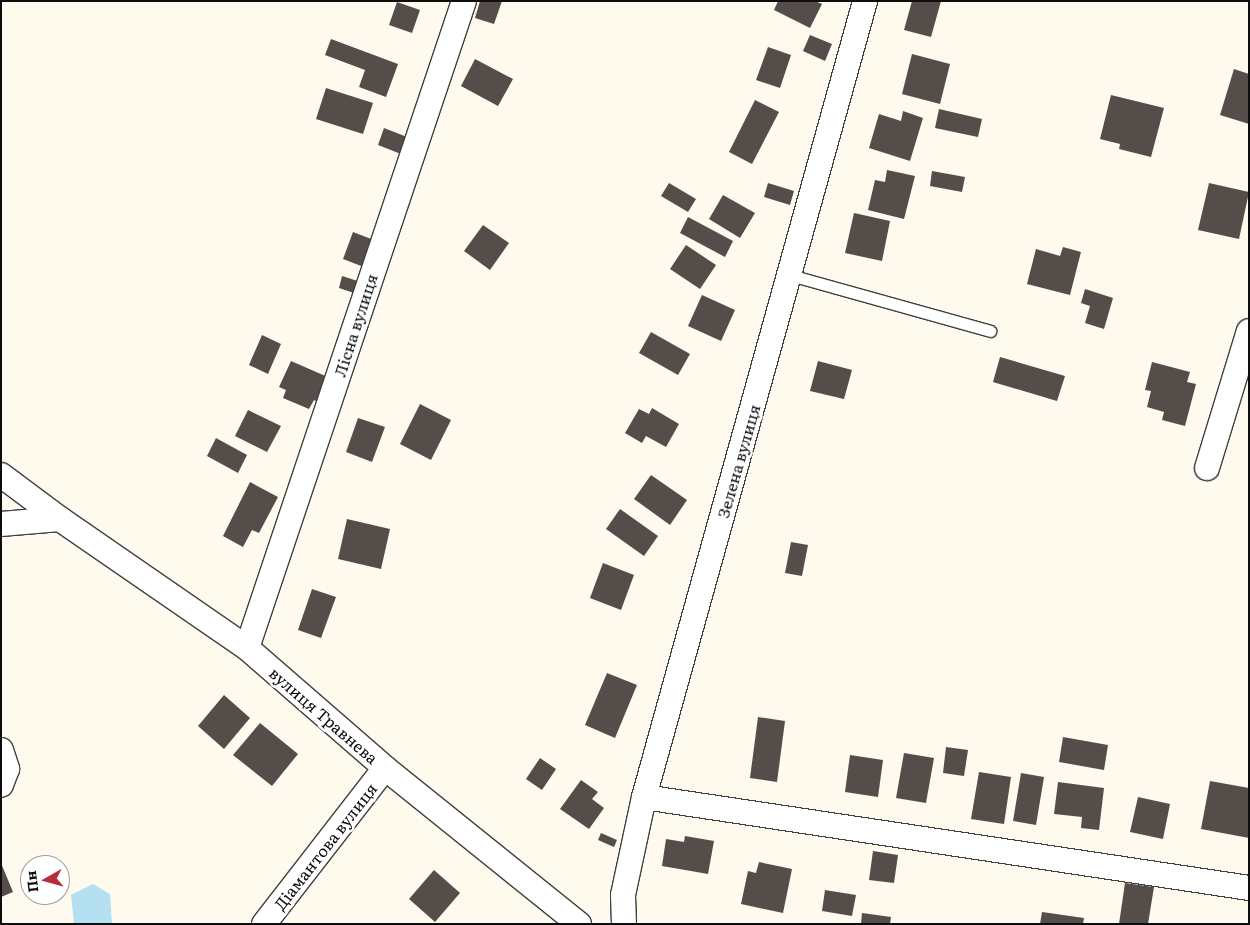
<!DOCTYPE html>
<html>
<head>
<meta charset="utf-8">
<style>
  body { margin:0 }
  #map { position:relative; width:1250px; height:925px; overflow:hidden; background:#fefaee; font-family:Literata,serif }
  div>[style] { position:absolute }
  .water>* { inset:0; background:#b5e0f2 }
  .building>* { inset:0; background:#554d4a }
  .roads { filter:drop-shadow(1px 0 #404040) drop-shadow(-1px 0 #404040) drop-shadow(0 1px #404040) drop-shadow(0 -1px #404040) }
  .lane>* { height:11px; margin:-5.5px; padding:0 5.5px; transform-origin:5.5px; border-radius:5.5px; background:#fff }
  .street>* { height:24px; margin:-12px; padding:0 12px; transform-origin:12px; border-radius:12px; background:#fff }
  span { translate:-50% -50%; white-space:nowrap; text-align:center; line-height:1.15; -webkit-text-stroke:5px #fff; paint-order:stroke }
  .street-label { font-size:16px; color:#0d0d0d }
  .frame { position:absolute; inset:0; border:2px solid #0d0d0d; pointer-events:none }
  .north { position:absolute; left:20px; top:855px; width:50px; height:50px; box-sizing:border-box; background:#fff; border:1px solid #9e9e9e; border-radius:50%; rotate:263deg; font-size:14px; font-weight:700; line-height:20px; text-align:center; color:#0d0d0d }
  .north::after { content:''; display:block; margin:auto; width:18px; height:22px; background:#b52d3d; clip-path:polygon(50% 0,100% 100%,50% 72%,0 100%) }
</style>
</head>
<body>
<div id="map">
  <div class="water">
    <div style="clip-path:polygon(93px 884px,110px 894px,112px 924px,74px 924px,71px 895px)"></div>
  </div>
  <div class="building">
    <div style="clip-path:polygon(480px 1px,502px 1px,494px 24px,475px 18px)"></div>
    <div style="clip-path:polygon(778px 1px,815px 1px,822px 4px,810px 28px,774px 10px)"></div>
    <div style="clip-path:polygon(912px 1px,941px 1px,931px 37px,904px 30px)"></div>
    <div style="clip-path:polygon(397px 2px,420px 10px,412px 33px,389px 25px)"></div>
    <div style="clip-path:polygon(810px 35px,832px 44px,825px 61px,803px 51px)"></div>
    <div style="clip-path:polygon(331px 39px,398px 64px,386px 97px,359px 87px,365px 70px,325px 55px)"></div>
    <div style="clip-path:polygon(768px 47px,791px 55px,780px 88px,756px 80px)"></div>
    <div style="clip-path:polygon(912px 54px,950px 64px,940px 104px,902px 94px)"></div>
    <div style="clip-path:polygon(475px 59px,513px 79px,498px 106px,461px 86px)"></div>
    <div style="clip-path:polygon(1234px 69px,1249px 74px,1249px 124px,1220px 115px)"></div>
    <div style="clip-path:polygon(326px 88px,373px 103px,363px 134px,316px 119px)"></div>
    <div style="clip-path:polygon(1111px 95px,1164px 108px,1151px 157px,1119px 149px,1120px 144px,1100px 139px)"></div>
    <div style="clip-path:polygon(755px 100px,779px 112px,752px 164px,729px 152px)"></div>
    <div style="clip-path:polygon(939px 109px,982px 119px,978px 137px,935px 128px)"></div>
    <div style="clip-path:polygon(903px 111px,923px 118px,910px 161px,869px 148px,879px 114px,901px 121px)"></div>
    <div style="clip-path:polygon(384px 128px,407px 137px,401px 154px,378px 145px)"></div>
    <div style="clip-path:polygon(887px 170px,915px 176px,904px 219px,868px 210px,875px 180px,885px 182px)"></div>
    <div style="clip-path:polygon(932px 171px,965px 177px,962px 192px,930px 186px)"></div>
    <div style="clip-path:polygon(669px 183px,696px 199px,688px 212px,661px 196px)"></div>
    <div style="clip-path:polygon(768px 183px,794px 191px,790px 205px,764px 197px)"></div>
    <div style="clip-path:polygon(1209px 183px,1249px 192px,1239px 239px,1198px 230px)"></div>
    <div style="clip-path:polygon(723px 195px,755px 213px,740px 238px,709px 219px)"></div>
    <div style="clip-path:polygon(854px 213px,890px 221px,882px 261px,845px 253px)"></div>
    <div style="clip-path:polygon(688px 217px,733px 241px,725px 257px,680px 233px)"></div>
    <div style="clip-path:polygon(483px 225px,509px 243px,490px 270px,464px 251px)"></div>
    <div style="clip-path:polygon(353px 232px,379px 242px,369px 269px,343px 259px)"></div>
    <div style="clip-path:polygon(686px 245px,716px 265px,700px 289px,670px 269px)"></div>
    <div style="clip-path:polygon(1063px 247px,1081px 252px,1070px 295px,1027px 284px,1036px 249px,1060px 256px)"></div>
    <div style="clip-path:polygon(342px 276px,364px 283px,360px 295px,339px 288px)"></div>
    <div style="clip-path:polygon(1085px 289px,1113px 298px,1104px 329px,1085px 323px,1090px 306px,1081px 303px)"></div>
    <div style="clip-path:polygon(702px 295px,735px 310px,721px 341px,688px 326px)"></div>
    <div style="clip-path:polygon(651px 332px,690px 354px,678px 375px,639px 353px)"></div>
    <div style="clip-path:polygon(262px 335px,281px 344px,268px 374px,249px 365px)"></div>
    <div style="clip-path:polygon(1000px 357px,1065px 376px,1057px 401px,993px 382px)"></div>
    <div style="clip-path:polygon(291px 361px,330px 378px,319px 403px,314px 400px,309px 409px,283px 398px,286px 390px,279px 387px)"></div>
    <div style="clip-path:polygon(818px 361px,852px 370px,844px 399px,810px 391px)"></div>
    <div style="clip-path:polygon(1152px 362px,1190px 372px,1187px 382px,1196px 384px,1185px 426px,1162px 420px,1164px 412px,1147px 407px,1151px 391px,1145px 390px)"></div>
    <div style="clip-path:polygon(420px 404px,451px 420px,431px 460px,400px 444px)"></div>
    <div style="clip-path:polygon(652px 408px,679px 424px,666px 447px,646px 436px,642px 443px,625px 433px,639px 409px,649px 414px)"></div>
    <div style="clip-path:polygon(248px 410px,281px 426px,267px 452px,235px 436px)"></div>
    <div style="clip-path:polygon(358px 418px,385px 427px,372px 462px,346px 452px)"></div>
    <div style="clip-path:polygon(216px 438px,247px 455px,238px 473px,207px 456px)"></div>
    <div style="clip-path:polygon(651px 475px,687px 500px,670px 525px,634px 499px)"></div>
    <div style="clip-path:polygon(250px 482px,278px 497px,259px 533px,252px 530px,243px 547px,223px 536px)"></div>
    <div style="clip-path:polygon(620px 509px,658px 536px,644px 556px,606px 529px)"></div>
    <div style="clip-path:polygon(347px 519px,390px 529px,381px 569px,338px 559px)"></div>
    <div style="clip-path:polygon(791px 542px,808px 545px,802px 576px,785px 573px)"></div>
    <div style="clip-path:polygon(603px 563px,634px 575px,621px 610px,590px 598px)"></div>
    <div style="clip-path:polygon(312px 589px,336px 597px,321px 638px,298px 630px)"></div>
    <div style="clip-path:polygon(607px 673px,637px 685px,615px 738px,585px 725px)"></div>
    <div style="clip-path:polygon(224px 695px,250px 718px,224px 749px,198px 726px)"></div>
    <div style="clip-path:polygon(758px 717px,785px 721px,777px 782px,750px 778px)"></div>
    <div style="clip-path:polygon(260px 723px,298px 754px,272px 786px,233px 755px)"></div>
    <div style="clip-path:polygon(1063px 737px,1108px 745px,1104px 770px,1059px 762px)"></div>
    <div style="clip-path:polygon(946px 747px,968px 750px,964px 776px,943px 773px)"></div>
    <div style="clip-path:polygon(904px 753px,934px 758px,926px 803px,896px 798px)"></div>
    <div style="clip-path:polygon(850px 755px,883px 760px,878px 797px,845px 792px)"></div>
    <div style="clip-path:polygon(540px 758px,556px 769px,542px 790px,526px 779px)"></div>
    <div style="clip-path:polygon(979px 772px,1011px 777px,1004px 824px,971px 819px)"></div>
    <div style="clip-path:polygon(1021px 773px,1044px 777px,1036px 825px,1013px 821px)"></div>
    <div style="clip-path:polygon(581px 780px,598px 792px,592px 799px,604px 808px,589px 829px,560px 809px)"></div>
    <div style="clip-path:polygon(1210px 781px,1249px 788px,1249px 838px,1201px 829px)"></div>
    <div style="clip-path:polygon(1058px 782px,1104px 788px,1099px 830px,1081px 828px,1082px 817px,1054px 814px)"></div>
    <div style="clip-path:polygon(1138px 797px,1170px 804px,1163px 839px,1130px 832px)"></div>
    <div style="clip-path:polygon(601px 833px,617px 840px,614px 847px,598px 840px)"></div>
    <div style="clip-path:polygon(685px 836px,714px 841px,708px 874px,662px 866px,666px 839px,684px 842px)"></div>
    <div style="clip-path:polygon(873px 851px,898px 855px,894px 883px,869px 880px)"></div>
    <div style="clip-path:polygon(759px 862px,792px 869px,783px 913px,741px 904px,748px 871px,756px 873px)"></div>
    <div style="clip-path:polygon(1px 863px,13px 892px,1px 897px)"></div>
    <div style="clip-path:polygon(434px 870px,460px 893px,435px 922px,409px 899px)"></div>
    <div style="clip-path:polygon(1125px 883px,1154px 887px,1148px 924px,1119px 924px)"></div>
    <div style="clip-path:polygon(825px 890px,856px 895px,852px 916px,822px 911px)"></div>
    <div style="clip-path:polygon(1042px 912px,1084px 918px,1083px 924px,1040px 924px)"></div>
    <div style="clip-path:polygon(862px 913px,891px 917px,890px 924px,861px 924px)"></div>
  </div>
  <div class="roads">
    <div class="lane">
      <div style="left:790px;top:275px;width:208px;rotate:15.6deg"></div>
    </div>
    <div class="street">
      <div style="left:1207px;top:468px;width:143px;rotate:-73deg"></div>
      <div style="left:1px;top:475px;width:74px;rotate:36.7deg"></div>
      <div style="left:60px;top:519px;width:227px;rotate:34.6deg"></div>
      <div style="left:247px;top:648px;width:183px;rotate:41deg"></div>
      <div style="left:385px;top:768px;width:249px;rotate:38.8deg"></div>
      <div style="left:1px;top:524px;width:59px;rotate:-4.8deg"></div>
      <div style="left:247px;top:648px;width:682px;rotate:-71.46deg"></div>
      <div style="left:1px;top:750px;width:20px;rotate:72deg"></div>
      <div style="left:7px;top:769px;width:17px;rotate:111deg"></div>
      <div style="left:644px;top:797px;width:612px;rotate:8.55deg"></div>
      <div style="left:264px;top:924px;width:197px;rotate:-52.2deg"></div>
      <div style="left:624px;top:924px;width:29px;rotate:-92deg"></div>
      <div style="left:623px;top:895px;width:100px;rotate:-77.9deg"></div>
      <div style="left:644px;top:797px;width:826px;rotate:-74.48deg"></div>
    </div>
  </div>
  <div class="street-label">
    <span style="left:355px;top:325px;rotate:-72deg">Лісна вулиця</span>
    <span style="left:738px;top:461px;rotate:-74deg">Зелена вулиця</span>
    <span style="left:324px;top:715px;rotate:41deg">вулиця Травнева</span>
    <span style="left:325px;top:846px;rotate:-52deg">Діамантова вулиця</span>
  </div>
  <div class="frame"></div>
  <div class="north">Пн</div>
</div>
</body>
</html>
